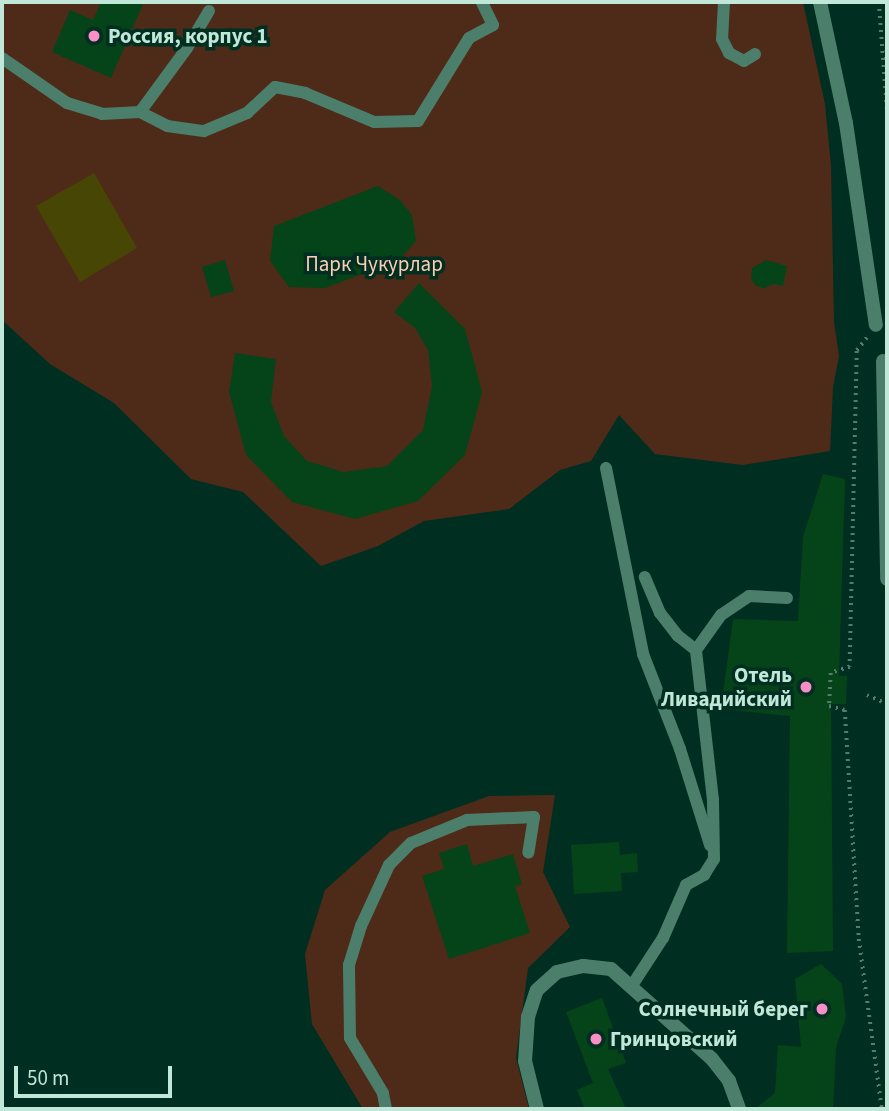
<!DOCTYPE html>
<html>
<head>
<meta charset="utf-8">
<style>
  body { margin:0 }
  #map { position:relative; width:889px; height:1111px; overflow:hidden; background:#002f21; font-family:"Source Sans 3",sans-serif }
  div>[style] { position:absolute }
  .green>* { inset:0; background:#4e2b18 }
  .water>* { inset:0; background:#484604 }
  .building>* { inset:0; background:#054419 }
  .path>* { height:3.5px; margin-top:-1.75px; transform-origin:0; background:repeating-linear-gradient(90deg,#527d6f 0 2px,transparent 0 7px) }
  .service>* { height:12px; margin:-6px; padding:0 6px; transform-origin:6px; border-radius:6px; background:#4c7f6b }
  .pedestrian>* { height:14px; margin:-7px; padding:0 7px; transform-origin:7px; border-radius:7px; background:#4c7f6b }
  .minor>* { height:14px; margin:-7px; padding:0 7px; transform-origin:7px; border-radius:7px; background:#4c7f6b }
  .dots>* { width:19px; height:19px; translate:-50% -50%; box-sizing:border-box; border:4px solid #002f21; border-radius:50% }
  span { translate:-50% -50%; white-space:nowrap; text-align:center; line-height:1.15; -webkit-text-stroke:7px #002f21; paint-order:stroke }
  .poi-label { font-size:21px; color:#c0e7d7; font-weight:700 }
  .left { translate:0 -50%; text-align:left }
  .right { translate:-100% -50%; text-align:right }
  .park-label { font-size:21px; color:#ffcdb4 }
  .frame { position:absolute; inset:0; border:4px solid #c0e7d7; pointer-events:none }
  .scale { position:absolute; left:14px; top:1066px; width:158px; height:32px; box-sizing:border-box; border:4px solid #c0e7d7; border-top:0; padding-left:9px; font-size:21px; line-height:24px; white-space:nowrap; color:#c0e7d7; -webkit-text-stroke:5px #002f21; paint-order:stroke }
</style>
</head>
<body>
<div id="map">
  <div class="green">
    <div style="clip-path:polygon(2px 2px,803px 2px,825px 104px,831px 166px,834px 322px,839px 356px,833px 387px,830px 451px,743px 465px,655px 454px,619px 415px,591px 461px,560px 470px,509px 509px,424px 521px,378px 546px,321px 566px,243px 492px,191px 479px,114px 403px,50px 364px,2px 320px)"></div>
    <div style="clip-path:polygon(555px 795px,543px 872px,570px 927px,528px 968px,516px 1058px,529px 1109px,363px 1109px,312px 1024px,305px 954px,325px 890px,390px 832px,489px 796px)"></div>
  </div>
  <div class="water">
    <div style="clip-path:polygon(94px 173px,137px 248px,80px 282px,36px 206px)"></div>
  </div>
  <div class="building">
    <div style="clip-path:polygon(101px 2px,144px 2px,111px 78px,52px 52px,70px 10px,93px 20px)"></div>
    <div style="clip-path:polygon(378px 186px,400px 200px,412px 215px,416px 241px,399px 260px,325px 288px,289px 287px,270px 261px,274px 226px)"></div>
    <div style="clip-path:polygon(225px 260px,234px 291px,211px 297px,202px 267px)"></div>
    <div style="clip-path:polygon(766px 260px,787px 266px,783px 286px,774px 284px,764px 288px,756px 286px,751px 279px,752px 268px)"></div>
    <div style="clip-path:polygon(419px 283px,465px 329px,482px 392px,465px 455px,418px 501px,355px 519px,292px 502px,246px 455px,229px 392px,235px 353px,276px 359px,271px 402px,284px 436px,307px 461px,344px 472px,387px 466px,423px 430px,432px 386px,428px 350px,415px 328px,394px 312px)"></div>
    <div style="clip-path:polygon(823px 474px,845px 479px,839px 676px,847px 676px,846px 704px,831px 704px,833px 951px,787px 953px,790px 716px,721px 709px,733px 619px,798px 621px,803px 537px)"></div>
    <div style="clip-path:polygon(619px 842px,620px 855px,637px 853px,638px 872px,621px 873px,622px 891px,574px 894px,571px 845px)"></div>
    <div style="clip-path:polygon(467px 844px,473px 866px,513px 854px,522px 884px,515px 886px,530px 933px,449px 959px,422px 876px,444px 869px,439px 853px)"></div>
    <div style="clip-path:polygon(821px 964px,842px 984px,846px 1017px,836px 1047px,833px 1109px,755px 1109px,775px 1093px,778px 1045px,801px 1047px,795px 979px)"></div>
    <div style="clip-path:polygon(602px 998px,626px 1063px,608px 1069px,626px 1109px,585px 1109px,577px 1090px,593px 1083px,566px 1012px)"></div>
  </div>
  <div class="path">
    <div style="left:879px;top:2px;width:107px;rotate:85.7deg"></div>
    <div style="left:867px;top:338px;width:16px;rotate:128deg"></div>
    <div style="left:857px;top:351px;width:316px;rotate:91.3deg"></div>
    <div style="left:850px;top:667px;width:20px;rotate:162deg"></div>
    <div style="left:831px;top:673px;width:33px;rotate:93deg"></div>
    <div style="left:829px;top:706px;width:16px;rotate:14deg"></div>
    <div style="left:845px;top:710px;width:229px;rotate:86.5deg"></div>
    <div style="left:859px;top:939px;width:172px;rotate:82.3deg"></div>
    <div style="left:867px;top:695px;width:22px;rotate:24deg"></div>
  </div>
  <div class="service">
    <div style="left:724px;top:2px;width:37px;rotate:93deg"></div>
    <div style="left:722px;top:39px;width:16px;rotate:63deg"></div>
    <div style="left:729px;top:53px;width:17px;rotate:28deg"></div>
    <div style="left:744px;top:61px;width:13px;rotate:-32deg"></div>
    <div style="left:2px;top:58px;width:79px;rotate:34.7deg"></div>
    <div style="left:67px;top:103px;width:37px;rotate:17deg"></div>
    <div style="left:102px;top:114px;width:38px;rotate:-3deg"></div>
    <div style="left:140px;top:112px;width:30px;rotate:27deg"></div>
    <div style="left:167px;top:126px;width:37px;rotate:8deg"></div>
    <div style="left:204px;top:131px;width:47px;rotate:-22.7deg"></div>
    <div style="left:247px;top:113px;width:38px;rotate:-43deg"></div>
    <div style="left:275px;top:87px;width:31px;rotate:11deg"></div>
    <div style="left:305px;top:93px;width:75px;rotate:22.8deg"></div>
    <div style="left:374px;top:122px;width:44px;rotate:-1.3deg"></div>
    <div style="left:418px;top:121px;width:97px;rotate:-58.4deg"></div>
    <div style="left:469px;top:38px;width:27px;rotate:-28deg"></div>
    <div style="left:493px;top:25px;width:25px;rotate:-116deg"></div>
    <div style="left:140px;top:112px;width:79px;rotate:-53.7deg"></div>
    <div style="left:187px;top:48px;width:43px;rotate:-59.3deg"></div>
    <div style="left:606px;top:468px;width:190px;rotate:78.7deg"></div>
    <div style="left:643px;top:654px;width:102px;rotate:68.7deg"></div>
    <div style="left:680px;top:749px;width:101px;rotate:72.6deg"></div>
    <div style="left:696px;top:650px;width:43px;rotate:-54.5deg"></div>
    <div style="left:721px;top:615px;width:34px;rotate:-34deg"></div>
    <div style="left:749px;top:596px;width:38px;rotate:3deg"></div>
    <div style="left:631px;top:987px;width:59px;rotate:-56.9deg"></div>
    <div style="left:663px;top:938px;width:58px;rotate:-66.5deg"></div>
    <div style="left:686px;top:885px;width:21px;rotate:-29deg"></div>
    <div style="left:704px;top:875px;width:19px;rotate:-58deg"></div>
    <div style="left:714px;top:859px;width:59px;rotate:-91deg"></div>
    <div style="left:713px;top:800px;width:151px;rotate:-96.5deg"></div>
    <div style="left:696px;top:650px;width:23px;rotate:-142deg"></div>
    <div style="left:678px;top:636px;width:29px;rotate:-128deg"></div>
    <div style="left:660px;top:613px;width:39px;rotate:-113deg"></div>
    <div style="left:386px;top:1109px;width:16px;rotate:-101deg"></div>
    <div style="left:383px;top:1093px;width:64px;rotate:-121deg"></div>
    <div style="left:350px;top:1038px;width:73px;rotate:-90.8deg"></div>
    <div style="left:349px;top:965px;width:41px;rotate:-72.9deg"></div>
    <div style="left:361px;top:926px;width:67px;rotate:-65.3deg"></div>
    <div style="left:389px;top:865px;width:31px;rotate:-45deg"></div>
    <div style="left:411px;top:843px;width:61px;rotate:-22.3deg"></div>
    <div style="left:467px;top:820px;width:67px;rotate:-2.6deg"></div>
    <div style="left:534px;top:817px;width:36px;rotate:99deg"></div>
  </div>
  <div class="pedestrian">
    <div style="left:820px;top:2px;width:124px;rotate:77.9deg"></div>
    <div style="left:846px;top:123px;width:204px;rotate:81.6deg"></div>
    <div style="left:883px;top:361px;width:218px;rotate:88.9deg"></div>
  </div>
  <div class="minor">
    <div style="left:537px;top:1109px;width:49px;rotate:-104deg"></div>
    <div style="left:525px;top:1061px;width:44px;rotate:-86.1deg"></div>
    <div style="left:528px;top:1017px;width:28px;rotate:-72deg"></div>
    <div style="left:537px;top:990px;width:27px;rotate:-42deg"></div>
    <div style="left:557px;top:972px;width:27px;rotate:-13deg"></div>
    <div style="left:583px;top:966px;width:28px;rotate:6deg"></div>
    <div style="left:611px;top:969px;width:135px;rotate:41.7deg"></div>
    <div style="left:712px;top:1059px;width:28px;rotate:52deg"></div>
    <div style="left:729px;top:1081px;width:30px;rotate:70deg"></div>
  </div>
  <div class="dots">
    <div style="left:94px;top:36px;background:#fa8fc7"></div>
    <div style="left:806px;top:687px;background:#fa8fc7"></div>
    <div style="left:822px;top:1009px;background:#fa8fc7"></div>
    <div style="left:596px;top:1039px;background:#fa8fc7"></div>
  </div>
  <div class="poi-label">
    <span class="left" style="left:108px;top:36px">Россия, корпус 1</span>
    <span class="right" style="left:792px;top:687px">Отель<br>Ливадийский</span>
    <span class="right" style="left:808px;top:1009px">Солнечный берег</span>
    <span class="left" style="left:610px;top:1039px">Гринцовский</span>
  </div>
  <div class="park-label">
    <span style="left:374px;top:264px">Парк Чукурлар</span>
  </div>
  <div class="frame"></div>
  <div class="scale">50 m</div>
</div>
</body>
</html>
